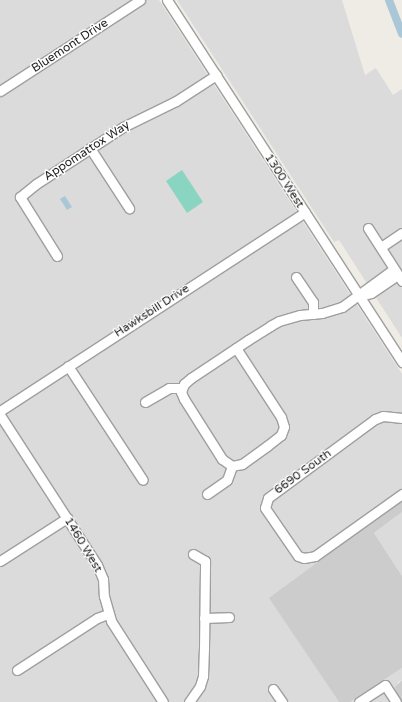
<!DOCTYPE html>
<html>
<head>
<meta charset="utf-8">
<style>
  body { margin:0 }
  #map { position:relative; width:402px; height:702px; overflow:hidden; background:#eeece5; font-family:"Varela Round",sans-serif }
  div>[style] { position:absolute }
  .residential>* { inset:0; background:#dcdbdb }
  .religious>* { inset:0; background:#ccc }
  .pitch>* { inset:0; background:#8ad5c2 }
  .water>* { inset:0; background:#a9c7d7 }
  .canal>* { height:8px; margin:-4px; padding:0 4px; transform-origin:4px; border-radius:4px; background:#a9c7d7 }
  .roads { filter:drop-shadow(1px 0 #9f9f9f) drop-shadow(-1px 0 #9f9f9f) drop-shadow(0 1px #9f9f9f) drop-shadow(0 -1px #9f9f9f) }
  .minor>* { height:9px; margin:-4.5px; padding:0 4.5px; transform-origin:4.5px; border-radius:4.5px; background:#fff }
  span { translate:-50% -50%; white-space:nowrap; text-align:center; line-height:1.15; -webkit-text-stroke:3px #fff; paint-order:stroke }
  .street-label { font-size:12px; color:#1e1e1e }
</style>
</head>
<body>
<div id="map">
  <div class="residential">
    <div style="clip-path:polygon(0 0,159px 0,402px 374px,402px 500px,270px 598px,339px 702px,0 702px)"></div>
    <div style="clip-path:polygon(177px 0,342px 0,365px 75px,376px 68px,393px 95px,402px 89px,402px 338px,339px 240px,334px 242px)"></div>
    <div style="clip-path:polygon(402px 512px,402px 576px,374px 533px)"></div>
    <div style="clip-path:polygon(402px 668px,402px 680px,398px 682px,396px 693px,402px 702px,350px 702px)"></div>
  </div>
  <div class="religious">
    <div style="clip-path:polygon(402px 500px,402px 512px,374px 533px,402px 576px,402px 668px,350px 702px,339px 702px,269px 598px)"></div>
    <div style="clip-path:polygon(402px 680px,402px 702px,396px 693px,395px 687px)"></div>
  </div>
  <div class="pitch">
    <div style="clip-path:polygon(182px 170px,203px 202px,187px 213px,166px 181px)"></div>
  </div>
  <div class="water">
    <div style="clip-path:polygon(65px 196px,72px 207px,67px 210px,60px 199px)"></div>
  </div>
  <div class="canal">
    <div style="left:389px;top:0;width:36px;rotate:69deg"></div>
  </div>
  <div class="roads">
    <div class="minor">
      <div style="left:167px;top:0;width:432px;rotate:57deg"></div>
      <div style="left:0;top:91px;width:167px;rotate:-33deg"></div>
      <div style="left:90px;top:148px;width:72px;rotate:57deg"></div>
      <div style="left:368px;top:228px;width:63px;rotate:57.3deg"></div>
      <div style="left:381px;top:247px;width:25px;rotate:-34deg"></div>
      <div style="left:57px;top:256px;width:70px;rotate:-122.1deg"></div>
      <div style="left:20px;top:197px;width:21px;rotate:-39deg"></div>
      <div style="left:36px;top:184px;width:104px;rotate:-33.2deg"></div>
      <div style="left:123px;top:127px;width:59px;rotate:-26.1deg"></div>
      <div style="left:176px;top:101px;width:48px;rotate:-33deg"></div>
      <div style="left:296px;top:277px;width:30px;rotate:56deg"></div>
      <div style="left:313px;top:302px;width:12px;rotate:90deg"></div>
      <div style="left:360px;top:296px;width:11px;rotate:-15deg"></div>
      <div style="left:371px;top:293px;width:32px;rotate:-34deg"></div>
      <div style="left:236px;top:348px;width:82px;rotate:56.9deg"></div>
      <div style="left:281px;top:417px;width:10px;rotate:73deg"></div>
      <div style="left:284px;top:427px;width:9px;rotate:111deg"></div>
      <div style="left:281px;top:435px;width:18px;rotate:142deg"></div>
      <div style="left:267px;top:446px;width:31px;rotate:144deg"></div>
      <div style="left:242px;top:464px;width:10px;rotate:169deg"></div>
      <div style="left:232px;top:466px;width:12px;rotate:-145deg"></div>
      <div style="left:222px;top:459px;width:71px;rotate:-122.3deg"></div>
      <div style="left:184px;top:399px;width:8px;rotate:-113deg"></div>
      <div style="left:181px;top:392px;width:9px;rotate:-69deg"></div>
      <div style="left:184px;top:384px;width:9px;rotate:-41deg"></div>
      <div style="left:191px;top:378px;width:69px;rotate:-33.7deg"></div>
      <div style="left:248px;top:340px;width:26px;rotate:-32deg"></div>
      <div style="left:270px;top:326px;width:10px;rotate:-29deg"></div>
      <div style="left:279px;top:321px;width:22px;rotate:-16deg"></div>
      <div style="left:300px;top:315px;width:22px;rotate:-5deg"></div>
      <div style="left:322px;top:313px;width:21px;rotate:-17deg"></div>
      <div style="left:342px;top:307px;width:64px;rotate:-36.2deg"></div>
      <div style="left:68px;top:366px;width:136px;rotate:56.7deg"></div>
      <div style="left:145px;top:402px;width:28px;rotate:-30deg"></div>
      <div style="left:169px;top:388px;width:13px"></div>
      <div style="left:0;top:411px;width:364px;rotate:-33.1deg"></div>
      <div style="left:0;top:415px;width:179px;rotate:57.1deg"></div>
      <div style="left:97px;top:565px;width:15px;rotate:67deg"></div>
      <div style="left:103px;top:579px;width:17px;rotate:87deg"></div>
      <div style="left:104px;top:596px;width:26px;rotate:74deg"></div>
      <div style="left:111px;top:621px;width:96px;rotate:57.3deg"></div>
      <div style="left:402px;top:418px;width:19px;rotate:-174deg"></div>
      <div style="left:383px;top:416px;width:9px;rotate:159deg"></div>
      <div style="left:375px;top:419px;width:133px;rotate:143.6deg"></div>
      <div style="left:268px;top:498px;width:10px;rotate:107deg"></div>
      <div style="left:265px;top:508px;width:58px;rotate:55.5deg"></div>
      <div style="left:298px;top:556px;width:6px;rotate:18deg"></div>
      <div style="left:304px;top:558px;width:11px;rotate:-10deg"></div>
      <div style="left:315px;top:556px;width:107px;rotate:-35.5deg"></div>
      <div style="left:207px;top:494px;width:24px;rotate:-35deg"></div>
      <div style="left:227px;top:480px;width:15px;rotate:-70deg"></div>
      <div style="left:0;top:561px;width:80px;rotate:-32.7deg"></div>
      <div style="left:204px;top:618px;width:25px;rotate:-2deg"></div>
      <div style="left:17px;top:670px;width:95px;rotate:-33deg"></div>
      <div style="left:97px;top:618px;width:12px;rotate:-20deg"></div>
      <div style="left:273px;top:689px;width:16px;rotate:55deg"></div>
      <div style="left:189px;top:702px;width:19px;rotate:-55deg"></div>
      <div style="left:200px;top:686px;width:10px;rotate:-73deg"></div>
      <div style="left:203px;top:676px;width:27px;rotate:-88deg"></div>
      <div style="left:204px;top:649px;width:88px;rotate:-89.3deg"></div>
      <div style="left:205px;top:561px;width:14px;rotate:-150deg"></div>
      <div style="left:359px;top:702px;width:31px;rotate:-33deg"></div>
      <div style="left:385px;top:685px;width:20px;rotate:57deg"></div>
    </div>
  </div>
  <div class="street-label">
    <span style="left:70px;top:46px;rotate:-33deg">Bluemont Drive</span>
    <span style="left:87px;top:151px;rotate:-33deg">Appomattox Way</span>
    <span style="left:284px;top:181px;rotate:57deg">1300 West</span>
    <span style="left:152px;top:311px;rotate:-33deg">Hawksbill Drive</span>
    <span style="left:303px;top:472px;rotate:-36deg">6690 South</span>
    <span style="left:83px;top:545px;rotate:59deg">1460 West</span>
  </div>
</div>
</body>
</html>
